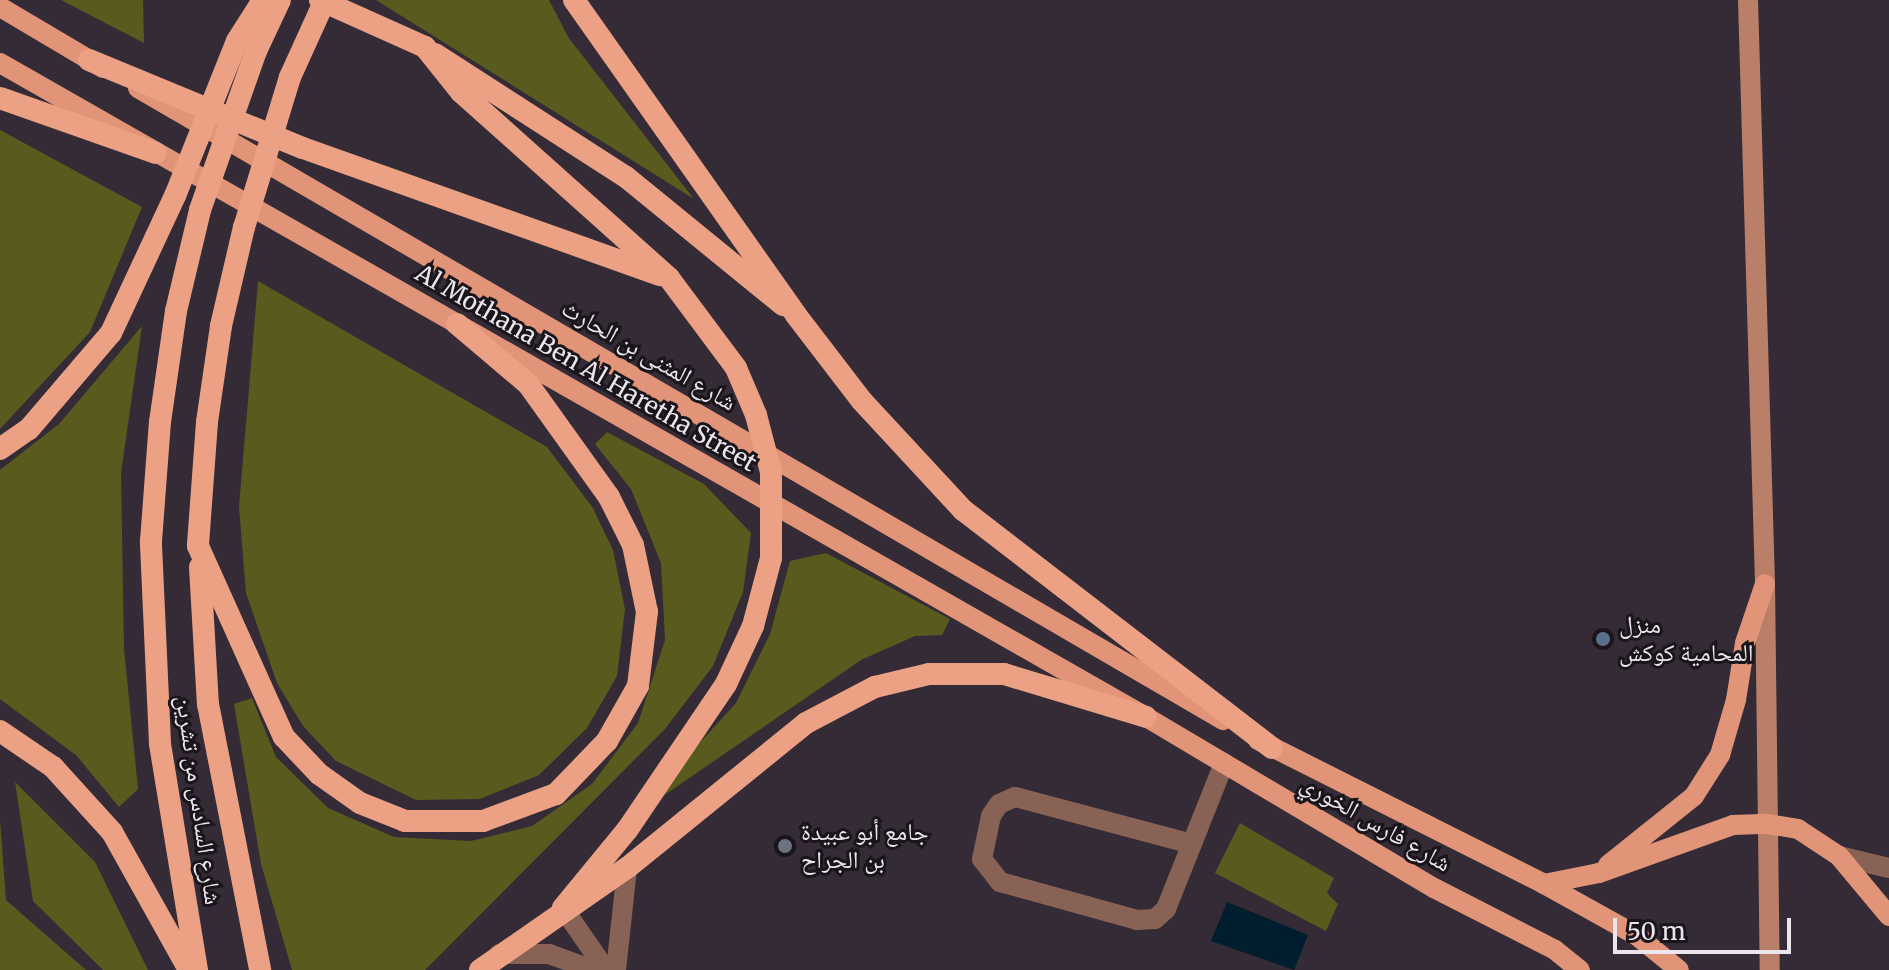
<!DOCTYPE html>
<html>
<head>
<meta charset="utf-8">
<style>
  body { margin:0 }
  #map { position:relative; width:1889px; height:970px; overflow:hidden; background:#342b37; font-family:Merriweather,"Noto Naskh Arabic",serif }
  div>[style] { position:absolute }
  .green>* { inset:0; background:#585b1d }
  .water>* { inset:0; background:#001e2d }
  .minor>* { height:20px; margin:-10px; padding:0 10px; transform-origin:10px; border-radius:10px; background:#886254 }
  .tertiary>* { height:20px; margin:-10px; padding:0 10px; transform-origin:10px; border-radius:10px; background:#886254 }
  .secondary>* { height:20px; margin:-10px; padding:0 10px; transform-origin:10px; border-radius:10px; background:#ba7f68 }
  .primary>* { height:20px; margin:-10px; padding:0 10px; transform-origin:10px; border-radius:10px; background:#e19477 }
  .trunk>* { height:22px; margin:-11px; padding:0 11px; transform-origin:11px; border-radius:11px; background:#eca184 }
  .dots>* { width:22px; height:22px; translate:-50% -50%; box-sizing:border-box; border:4px solid #19151a; border-radius:50% }
  span { translate:-50% -50%; white-space:nowrap; text-align:center; line-height:1.15; -webkit-text-stroke:6px #19151a; paint-order:stroke }
  .street-label { font-size:24px; color:#ebe5ed }
  .poi-label { font-size:24px; color:#ebe5ed }
  .left { translate:0 -50%; text-align:left }
  .scale { position:absolute; left:1613px; top:918px; width:178px; height:36px; box-sizing:border-box; border:4px solid #ebe5ed; border-top:0; padding-left:10px; font-size:24px; line-height:28px; white-space:nowrap; color:#ebe5ed; -webkit-text-stroke:6px #19151a; paint-order:stroke }
</style>
</head>
<body>
<div id="map">
  <div class="green">
    <div style="clip-path:polygon(61px 0,143px 0,144px 43px)"></div>
    <div style="clip-path:polygon(376px 0,549px 0,568px 37px,694px 199px)"></div>
    <div style="clip-path:polygon(0 130px,142px 207px,90px 332px,0 429px)"></div>
    <div style="clip-path:polygon(258px 281px,547px 447px,593px 508px,613px 550px,625px 609px,617px 676px,587px 728px,539px 775px,480px 799px,416px 800px,336px 761px,303px 726px,277px 683px,246px 593px,239px 507px)"></div>
    <div style="clip-path:polygon(142px 326px,121px 473px,124px 649px,138px 789px,119px 807px,76px 755px,0 699px,0 470px,59px 424px)"></div>
    <div style="clip-path:polygon(607px 432px,704px 484px,751px 533px,743px 592px,713px 666px,665px 729px,425px 970px,292px 970px,261px 864px,234px 704px,252px 698px,276px 757px,328px 808px,394px 837px,471px 841px,532px 826px,592px 784px,638px 723px,665px 640px,661px 563px,631px 489px,595px 444px)"></div>
    <div style="clip-path:polygon(826px 553px,950px 619px,942px 635px,915px 636px,861px 660px,631px 818px,736px 703px,770px 634px,790px 561px)"></div>
    <div style="clip-path:polygon(15px 782px,95px 862px,148px 970px,103px 970px,33px 901px)"></div>
    <div style="clip-path:polygon(0 820px,6px 900px,86px 970px,0 970px)"></div>
    <div style="clip-path:polygon(1240px 823px,1334px 878px,1327px 893px,1338px 904px,1326px 931px,1215px 873px)"></div>
  </div>
  <div class="water">
    <div style="clip-path:polygon(1227px 902px,1308px 935px,1294px 970px,1211px 941px)"></div>
  </div>
  <div class="minor">
    <div style="left:1192px;top:844px;width:183px;rotate:-165.1deg"></div>
    <div style="left:1015px;top:797px;width:17px;rotate:156deg"></div>
    <div style="left:999px;top:804px;width:14px;rotate:124deg"></div>
    <div style="left:991px;top:816px;width:44px;rotate:101.8deg"></div>
    <div style="left:982px;top:859px;width:29px;rotate:52deg"></div>
    <div style="left:1000px;top:882px;width:142px;rotate:15.5deg"></div>
    <div style="left:1137px;top:920px;width:18px;rotate:-3deg"></div>
    <div style="left:1155px;top:919px;width:15px;rotate:-42deg"></div>
    <div style="left:1166px;top:909px;width:157px;rotate:-68.3deg"></div>
    <div style="left:499px;top:954px;width:50px"></div>
    <div style="left:549px;top:954px;width:47px;rotate:20deg"></div>
    <div style="left:616px;top:970px;width:103px;rotate:-83.8deg"></div>
  </div>
  <div class="tertiary">
    <div style="left:1839px;top:856px;width:51px;rotate:13.5deg"></div>
    <div style="left:563px;top:908px;width:75px;rotate:55.3deg"></div>
  </div>
  <div class="secondary">
    <div style="left:1748px;top:0;width:584px;rotate:88.33deg"></div>
    <div style="left:1765px;top:584px;width:386px;rotate:89.3deg"></div>
  </div>
  <div class="primary">
    <div style="left:0;top:7px;width:120px;rotate:30.6deg"></div>
    <div style="left:0;top:63px;width:1319px;rotate:29.71deg"></div>
    <div style="left:1146px;top:717px;width:335px;rotate:30.7deg"></div>
    <div style="left:1434px;top:888px;width:136px;rotate:27.1deg"></div>
    <div style="left:1555px;top:950px;width:32px;rotate:39deg"></div>
    <div style="left:138px;top:88px;width:1256px;rotate:30.22deg"></div>
    <div style="left:1258px;top:740px;width:320px;rotate:26.7deg"></div>
    <div style="left:1544px;top:884px;width:105px;rotate:29deg"></div>
    <div style="left:1636px;top:935px;width:55px;rotate:39.1deg"></div>
    <div style="left:1608px;top:865px;width:110px;rotate:-38.7deg"></div>
    <div style="left:1694px;top:796px;width:49px;rotate:-57.6deg"></div>
    <div style="left:1720px;top:755px;width:57px;rotate:-73.8deg"></div>
    <div style="left:1736px;top:700px;width:58px;rotate:-81deg"></div>
    <div style="left:1745px;top:643px;width:62px;rotate:-71.3deg"></div>
    <div style="left:1544px;top:884px;width:56px;rotate:-11.3deg"></div>
    <div style="left:1599px;top:873px;width:142px;rotate:-19.7deg"></div>
    <div style="left:1733px;top:825px;width:34px;rotate:-2deg"></div>
    <div style="left:1767px;top:824px;width:31px;rotate:9deg"></div>
    <div style="left:1798px;top:829px;width:49px;rotate:33.4deg"></div>
    <div style="left:1839px;top:856px;width:78px;rotate:50.2deg"></div>
  </div>
  <div class="trunk">
    <div style="left:320px;top:0;width:115px;rotate:24.1deg"></div>
    <div style="left:425px;top:47px;width:58px;rotate:51.3deg"></div>
    <div style="left:461px;top:92px;width:279px;rotate:41.8deg"></div>
    <div style="left:669px;top:278px;width:112px;rotate:53.3deg"></div>
    <div style="left:736px;top:368px;width:51px;rotate:66.9deg"></div>
    <div style="left:756px;top:415px;width:59px;rotate:75.3deg"></div>
    <div style="left:771px;top:472px;width:86px;rotate:90deg"></div>
    <div style="left:771px;top:558px;width:70px;rotate:104.8deg"></div>
    <div style="left:753px;top:626px;width:64px;rotate:115deg"></div>
    <div style="left:726px;top:684px;width:176px;rotate:124.1deg"></div>
    <div style="left:627px;top:830px;width:101px;rotate:129.4deg"></div>
    <div style="left:325px;top:0;width:85px;rotate:114.4deg"></div>
    <div style="left:290px;top:77px;width:157px;rotate:107deg"></div>
    <div style="left:244px;top:227px;width:102px;rotate:103.1deg"></div>
    <div style="left:221px;top:326px;width:97px;rotate:98.3deg"></div>
    <div style="left:207px;top:422px;width:124px;rotate:94.2deg"></div>
    <div style="left:198px;top:546px;width:209px;rotate:65.8deg"></div>
    <div style="left:284px;top:737px;width:51px;rotate:46.6deg"></div>
    <div style="left:319px;top:774px;width:50px;rotate:35.3deg"></div>
    <div style="left:360px;top:803px;width:48px;rotate:21.8deg"></div>
    <div style="left:405px;top:821px;width:78px"></div>
    <div style="left:483px;top:821px;width:78px;rotate:-20.3deg"></div>
    <div style="left:556px;top:794px;width:74px;rotate:-46.1deg"></div>
    <div style="left:607px;top:741px;width:63px;rotate:-60.6deg"></div>
    <div style="left:638px;top:686px;width:75px;rotate:-83.1deg"></div>
    <div style="left:647px;top:612px;width:68px;rotate:-101.8deg"></div>
    <div style="left:633px;top:545px;width:54px;rotate:-116.6deg"></div>
    <div style="left:609px;top:497px;width:139px;rotate:-125.6deg"></div>
    <div style="left:528px;top:384px;width:93px;rotate:-139.8deg"></div>
    <div style="left:574px;top:0;width:385px;rotate:54.8deg"></div>
    <div style="left:796px;top:315px;width:108px;rotate:52.5deg"></div>
    <div style="left:862px;top:401px;width:149px;rotate:47.2deg"></div>
    <div style="left:963px;top:510px;width:390px;rotate:37.6deg"></div>
    <div style="left:435px;top:54px;width:227px;rotate:32.8deg"></div>
    <div style="left:626px;top:177px;width:203px;rotate:39.2deg"></div>
    <div style="left:89px;top:60px;width:231px;rotate:22.4deg"></div>
    <div style="left:303px;top:148px;width:379px;rotate:19.6deg"></div>
    <div style="left:0;top:98px;width:165px;rotate:19.4deg"></div>
    <div style="left:0;top:449px;width:35px;rotate:-35deg"></div>
    <div style="left:29px;top:429px;width:126px;rotate:-49.5deg"></div>
    <div style="left:111px;top:333px;width:151px;rotate:-65deg"></div>
    <div style="left:175px;top:196px;width:167px;rotate:-68.2deg"></div>
    <div style="left:237px;top:41px;width:49px;rotate:-57.6deg"></div>
    <div style="left:200px;top:567px;width:137px;rotate:86.7deg"></div>
    <div style="left:208px;top:704px;width:271px;rotate:78.9deg"></div>
    <div style="left:0;top:731px;width:64px;rotate:34.2deg"></div>
    <div style="left:53px;top:767px;width:88px;rotate:47.8deg"></div>
    <div style="left:112px;top:832px;width:158px;rotate:60.8deg"></div>
    <div style="left:197px;top:970px;width:230px;rotate:-99.3deg"></div>
    <div style="left:160px;top:743px;width:202px;rotate:-92.6deg"></div>
    <div style="left:151px;top:541px;width:119px;rotate:-85.7deg"></div>
    <div style="left:160px;top:422px;width:112px;rotate:-81.8deg"></div>
    <div style="left:176px;top:311px;width:104px;rotate:-76.6deg"></div>
    <div style="left:200px;top:210px;width:169px;rotate:-70.6deg"></div>
    <div style="left:256px;top:51px;width:56px;rotate:-64.8deg"></div>
    <div style="left:480px;top:970px;width:179px;rotate:-34.8deg"></div>
    <div style="left:627px;top:868px;width:230px;rotate:-39deg"></div>
    <div style="left:806px;top:723px;width:78px;rotate:-27.6deg"></div>
    <div style="left:875px;top:687px;width:56px;rotate:-13.5deg"></div>
    <div style="left:929px;top:674px;width:75px"></div>
    <div style="left:1004px;top:674px;width:148px;rotate:16.8deg"></div>
  </div>
  <div class="dots">
    <div style="left:1603px;top:639px;background:#5c6f8a"></div>
    <div style="left:785px;top:846px;background:#6b7280"></div>
  </div>
  <div class="street-label">
    <span style="left:649px;top:355px;rotate:30deg">شارع المثنى بن الحارث</span>
    <span style="left:586px;top:368px;rotate:30deg">Al Mothana Ben Al Haretha Street</span>
    <span style="left:199px;top:800px;rotate:82deg">شارع السادس من تشرين</span>
    <span style="left:1376px;top:823px;rotate:30deg">شارع فارس الخوري</span>
  </div>
  <div class="poi-label">
    <span class="left" style="left:1619px;top:639px">منزل<br>المحامية كوكش</span>
    <span class="left" style="left:801px;top:846px">جامع أبو عبيدة<br>بن الجراح</span>
  </div>
  <div class="scale">50 m</div>
</div>
</body>
</html>
